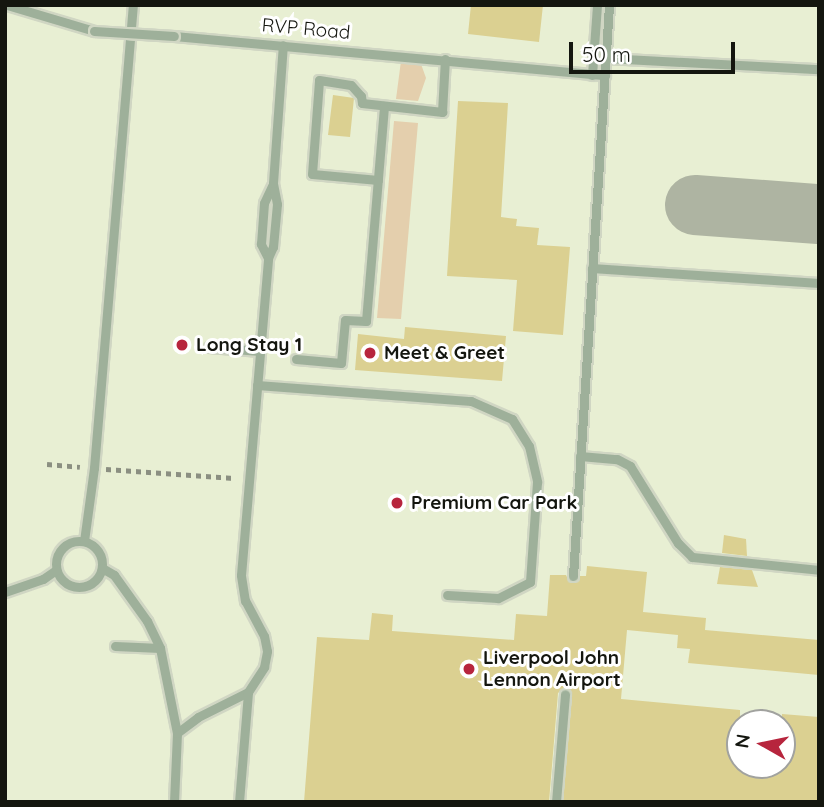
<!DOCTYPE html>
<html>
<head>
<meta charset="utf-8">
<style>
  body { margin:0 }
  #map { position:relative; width:824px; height:807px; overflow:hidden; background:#f4fae5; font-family:Quicksand,sans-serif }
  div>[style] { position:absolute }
  .built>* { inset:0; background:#e8efd3 }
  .green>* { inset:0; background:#e4cfad }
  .taxiway>* { height:60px; margin:-30px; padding:0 30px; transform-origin:30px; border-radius:30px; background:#aeb4a2 }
  .building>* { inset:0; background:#dbd091 }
  .path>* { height:4.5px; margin-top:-2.25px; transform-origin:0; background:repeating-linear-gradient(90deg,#8b8f81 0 5px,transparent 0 10px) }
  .roads { filter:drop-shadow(2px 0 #d0d6c3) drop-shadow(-2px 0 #d0d6c3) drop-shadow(0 2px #d0d6c3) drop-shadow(0 -2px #d0d6c3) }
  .service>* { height:9px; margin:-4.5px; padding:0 4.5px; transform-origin:4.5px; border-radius:4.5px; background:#9eb09a }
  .service>.ring { margin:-4.5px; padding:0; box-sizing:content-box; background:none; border:9px solid #9eb09a; border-radius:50% }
  .bridges { filter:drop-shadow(2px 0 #d0d6c3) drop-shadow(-2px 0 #d0d6c3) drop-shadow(0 2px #d0d6c3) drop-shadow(0 -2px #d0d6c3) }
  .service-bridge>* { height:9px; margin:-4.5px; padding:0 4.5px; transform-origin:4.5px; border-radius:4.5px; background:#9eb09a }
  .dots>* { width:19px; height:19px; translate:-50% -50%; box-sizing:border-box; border:4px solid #fff; border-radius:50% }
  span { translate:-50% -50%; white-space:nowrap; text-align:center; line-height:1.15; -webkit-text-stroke:6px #fff; paint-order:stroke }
  .street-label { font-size:19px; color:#14160f }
  .poi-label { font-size:19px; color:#14160f; font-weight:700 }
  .left { translate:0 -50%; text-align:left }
  .frame { position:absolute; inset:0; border:7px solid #14160f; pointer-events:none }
  .north { position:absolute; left:726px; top:709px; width:70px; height:70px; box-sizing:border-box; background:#fff; border:2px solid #a1a29f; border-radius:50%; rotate:279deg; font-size:19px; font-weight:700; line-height:28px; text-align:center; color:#14160f }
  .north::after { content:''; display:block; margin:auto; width:24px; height:32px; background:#b7253d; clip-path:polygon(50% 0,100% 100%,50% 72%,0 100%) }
  .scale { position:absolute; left:569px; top:42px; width:166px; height:32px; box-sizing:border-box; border:4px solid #14160f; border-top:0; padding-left:9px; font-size:21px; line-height:24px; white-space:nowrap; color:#14160f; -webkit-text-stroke:5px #fff; paint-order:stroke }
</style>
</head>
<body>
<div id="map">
  <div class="built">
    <div style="clip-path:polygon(evenodd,5px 5px,819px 5px,819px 802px,5px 802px,5px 5px,740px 723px,782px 723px,782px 765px,740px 765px,740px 723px)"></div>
  </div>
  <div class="green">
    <div style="clip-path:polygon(401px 61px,421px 64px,426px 78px,418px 101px,396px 99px)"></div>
    <div style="clip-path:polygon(394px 121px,418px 123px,401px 319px,377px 318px)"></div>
  </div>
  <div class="taxiway">
    <div style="left:695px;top:205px;width:124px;rotate:4.2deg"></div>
  </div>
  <div class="building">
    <div style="clip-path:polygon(471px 5px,543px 5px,539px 42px,468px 34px)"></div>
    <div style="clip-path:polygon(333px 95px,354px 98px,350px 137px,328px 135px)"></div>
    <div style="clip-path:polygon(458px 101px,508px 103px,501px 217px,517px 219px,516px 226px,539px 228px,537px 245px,570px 247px,563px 335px,513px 331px,517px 280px,447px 276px)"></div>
    <div style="clip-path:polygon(405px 327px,506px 336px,502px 381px,355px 370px,358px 334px,404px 339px)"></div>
    <div style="clip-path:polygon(724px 535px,746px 539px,747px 556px,722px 553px)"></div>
    <div style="clip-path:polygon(587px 566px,647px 572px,643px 612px,706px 618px,705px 630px,819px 640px,819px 675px,688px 663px,690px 649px,677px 648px,678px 635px,627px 630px,621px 699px,740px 710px,740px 765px,782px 765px,782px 714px,819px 717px,819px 802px,563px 802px,572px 695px,565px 687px,558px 693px,549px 802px,304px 802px,317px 637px,369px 640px,372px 613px,393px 615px,392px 631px,514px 640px,516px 614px,547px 616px,550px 575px,566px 575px,569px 581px,575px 582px,580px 576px,586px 576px)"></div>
    <div style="clip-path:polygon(720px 567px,752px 570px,758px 587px,717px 584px)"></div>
  </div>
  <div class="path">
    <div style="left:47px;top:464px;width:33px;rotate:5deg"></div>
    <div style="left:106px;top:469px;width:128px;rotate:4deg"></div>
  </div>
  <div class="roads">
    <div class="service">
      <div style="left:7px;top:5px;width:91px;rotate:16.6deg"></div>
      <div style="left:174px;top:36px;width:433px;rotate:5.2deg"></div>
      <div style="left:606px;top:58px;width:213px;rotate:3deg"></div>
      <div style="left:592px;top:75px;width:70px;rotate:-85.9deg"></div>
      <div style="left:378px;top:180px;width:66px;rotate:-174.8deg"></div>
      <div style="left:312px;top:174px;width:94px;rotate:-85.7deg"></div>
      <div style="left:319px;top:80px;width:32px;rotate:9deg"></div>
      <div style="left:351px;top:85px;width:15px;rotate:48deg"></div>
      <div style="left:361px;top:96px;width:7px;rotate:82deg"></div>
      <div style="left:362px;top:103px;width:81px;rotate:6.4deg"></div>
      <div style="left:442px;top:112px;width:53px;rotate:-86.8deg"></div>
      <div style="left:268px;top:258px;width:16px;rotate:-117deg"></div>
      <div style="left:261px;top:244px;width:41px;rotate:-85.8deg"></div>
      <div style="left:264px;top:203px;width:19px;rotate:-65deg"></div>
      <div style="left:592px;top:268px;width:227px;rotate:3.8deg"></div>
      <div style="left:209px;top:347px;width:51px;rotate:4.5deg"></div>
      <div style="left:296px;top:359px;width:45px;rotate:5.1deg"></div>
      <div style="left:341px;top:363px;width:43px;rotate:-84.7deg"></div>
      <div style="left:345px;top:320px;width:21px;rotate:3deg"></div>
      <div style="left:366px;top:321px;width:216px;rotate:-85.2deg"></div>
      <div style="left:257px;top:385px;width:215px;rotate:4.3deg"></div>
      <div style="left:471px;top:401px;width:45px;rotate:23.7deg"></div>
      <div style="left:512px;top:419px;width:32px;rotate:58deg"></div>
      <div style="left:529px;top:446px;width:37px;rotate:77deg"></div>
      <div style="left:537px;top:482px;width:100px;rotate:94deg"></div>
      <div style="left:530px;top:582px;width:36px;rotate:153deg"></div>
      <div style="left:498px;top:598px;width:51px;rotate:-176.6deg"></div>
      <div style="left:580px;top:456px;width:37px;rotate:5deg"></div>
      <div style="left:617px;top:459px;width:15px;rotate:28deg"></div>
      <div style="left:630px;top:466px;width:91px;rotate:58.1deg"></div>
      <div style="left:678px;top:543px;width:20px;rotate:45deg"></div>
      <div style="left:692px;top:557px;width:128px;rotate:5.8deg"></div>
      <div class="ring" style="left:56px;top:541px;width:37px;height:37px"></div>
      <div style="left:84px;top:541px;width:74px;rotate:-82.2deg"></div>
      <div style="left:94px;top:468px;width:465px;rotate:-85.2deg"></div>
      <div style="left:102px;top:568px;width:14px;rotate:30deg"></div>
      <div style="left:114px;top:575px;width:57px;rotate:54.3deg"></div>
      <div style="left:147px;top:621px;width:30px;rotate:64deg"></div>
      <div style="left:160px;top:648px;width:87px;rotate:78.7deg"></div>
      <div style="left:177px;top:733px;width:69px;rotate:92.5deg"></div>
      <div style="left:573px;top:576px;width:572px;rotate:-86.39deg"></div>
      <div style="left:5px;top:592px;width:40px;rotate:-18.9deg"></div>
      <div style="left:43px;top:579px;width:16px;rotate:-35deg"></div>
      <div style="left:115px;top:646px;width:45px;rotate:2.5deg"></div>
      <div style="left:177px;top:733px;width:26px;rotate:-37deg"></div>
      <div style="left:198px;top:717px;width:56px;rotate:-26.6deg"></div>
      <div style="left:248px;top:692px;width:30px;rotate:-57deg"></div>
      <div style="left:264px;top:667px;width:16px;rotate:-79deg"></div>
      <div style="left:267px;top:651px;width:15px;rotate:-101deg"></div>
      <div style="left:264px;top:636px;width:40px;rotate:-118deg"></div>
      <div style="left:245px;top:601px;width:26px;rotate:-99deg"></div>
      <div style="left:241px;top:575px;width:318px;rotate:-85.1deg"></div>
      <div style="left:268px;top:258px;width:12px;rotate:-66deg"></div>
      <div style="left:273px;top:247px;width:43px;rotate:-84.7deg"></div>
      <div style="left:277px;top:204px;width:21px;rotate:-101deg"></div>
      <div style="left:273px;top:183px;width:138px;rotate:-85.9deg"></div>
      <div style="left:239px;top:802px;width:110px;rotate:-85.3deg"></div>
      <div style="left:556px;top:802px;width:108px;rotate:-85.2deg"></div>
    </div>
  </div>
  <div class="bridges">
    <div class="service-bridge">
      <div style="left:94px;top:31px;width:80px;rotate:3.6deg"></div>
    </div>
  </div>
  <div class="dots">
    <div style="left:182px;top:345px;background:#b7253d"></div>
    <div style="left:370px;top:353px;background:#b7253d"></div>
    <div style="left:397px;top:503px;background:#b7253d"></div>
    <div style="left:469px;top:669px;background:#b7253d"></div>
  </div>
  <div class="street-label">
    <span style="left:306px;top:29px;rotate:5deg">RVP Road</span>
  </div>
  <div class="poi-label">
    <span class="left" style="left:196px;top:345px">Long Stay 1</span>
    <span class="left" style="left:384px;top:353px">Meet &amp; Greet</span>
    <span class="left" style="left:411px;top:503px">Premium Car Park</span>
    <span class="left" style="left:483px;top:669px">Liverpool John<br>Lennon Airport</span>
  </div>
  <div class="frame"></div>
  <div class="north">N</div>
  <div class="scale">50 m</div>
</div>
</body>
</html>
